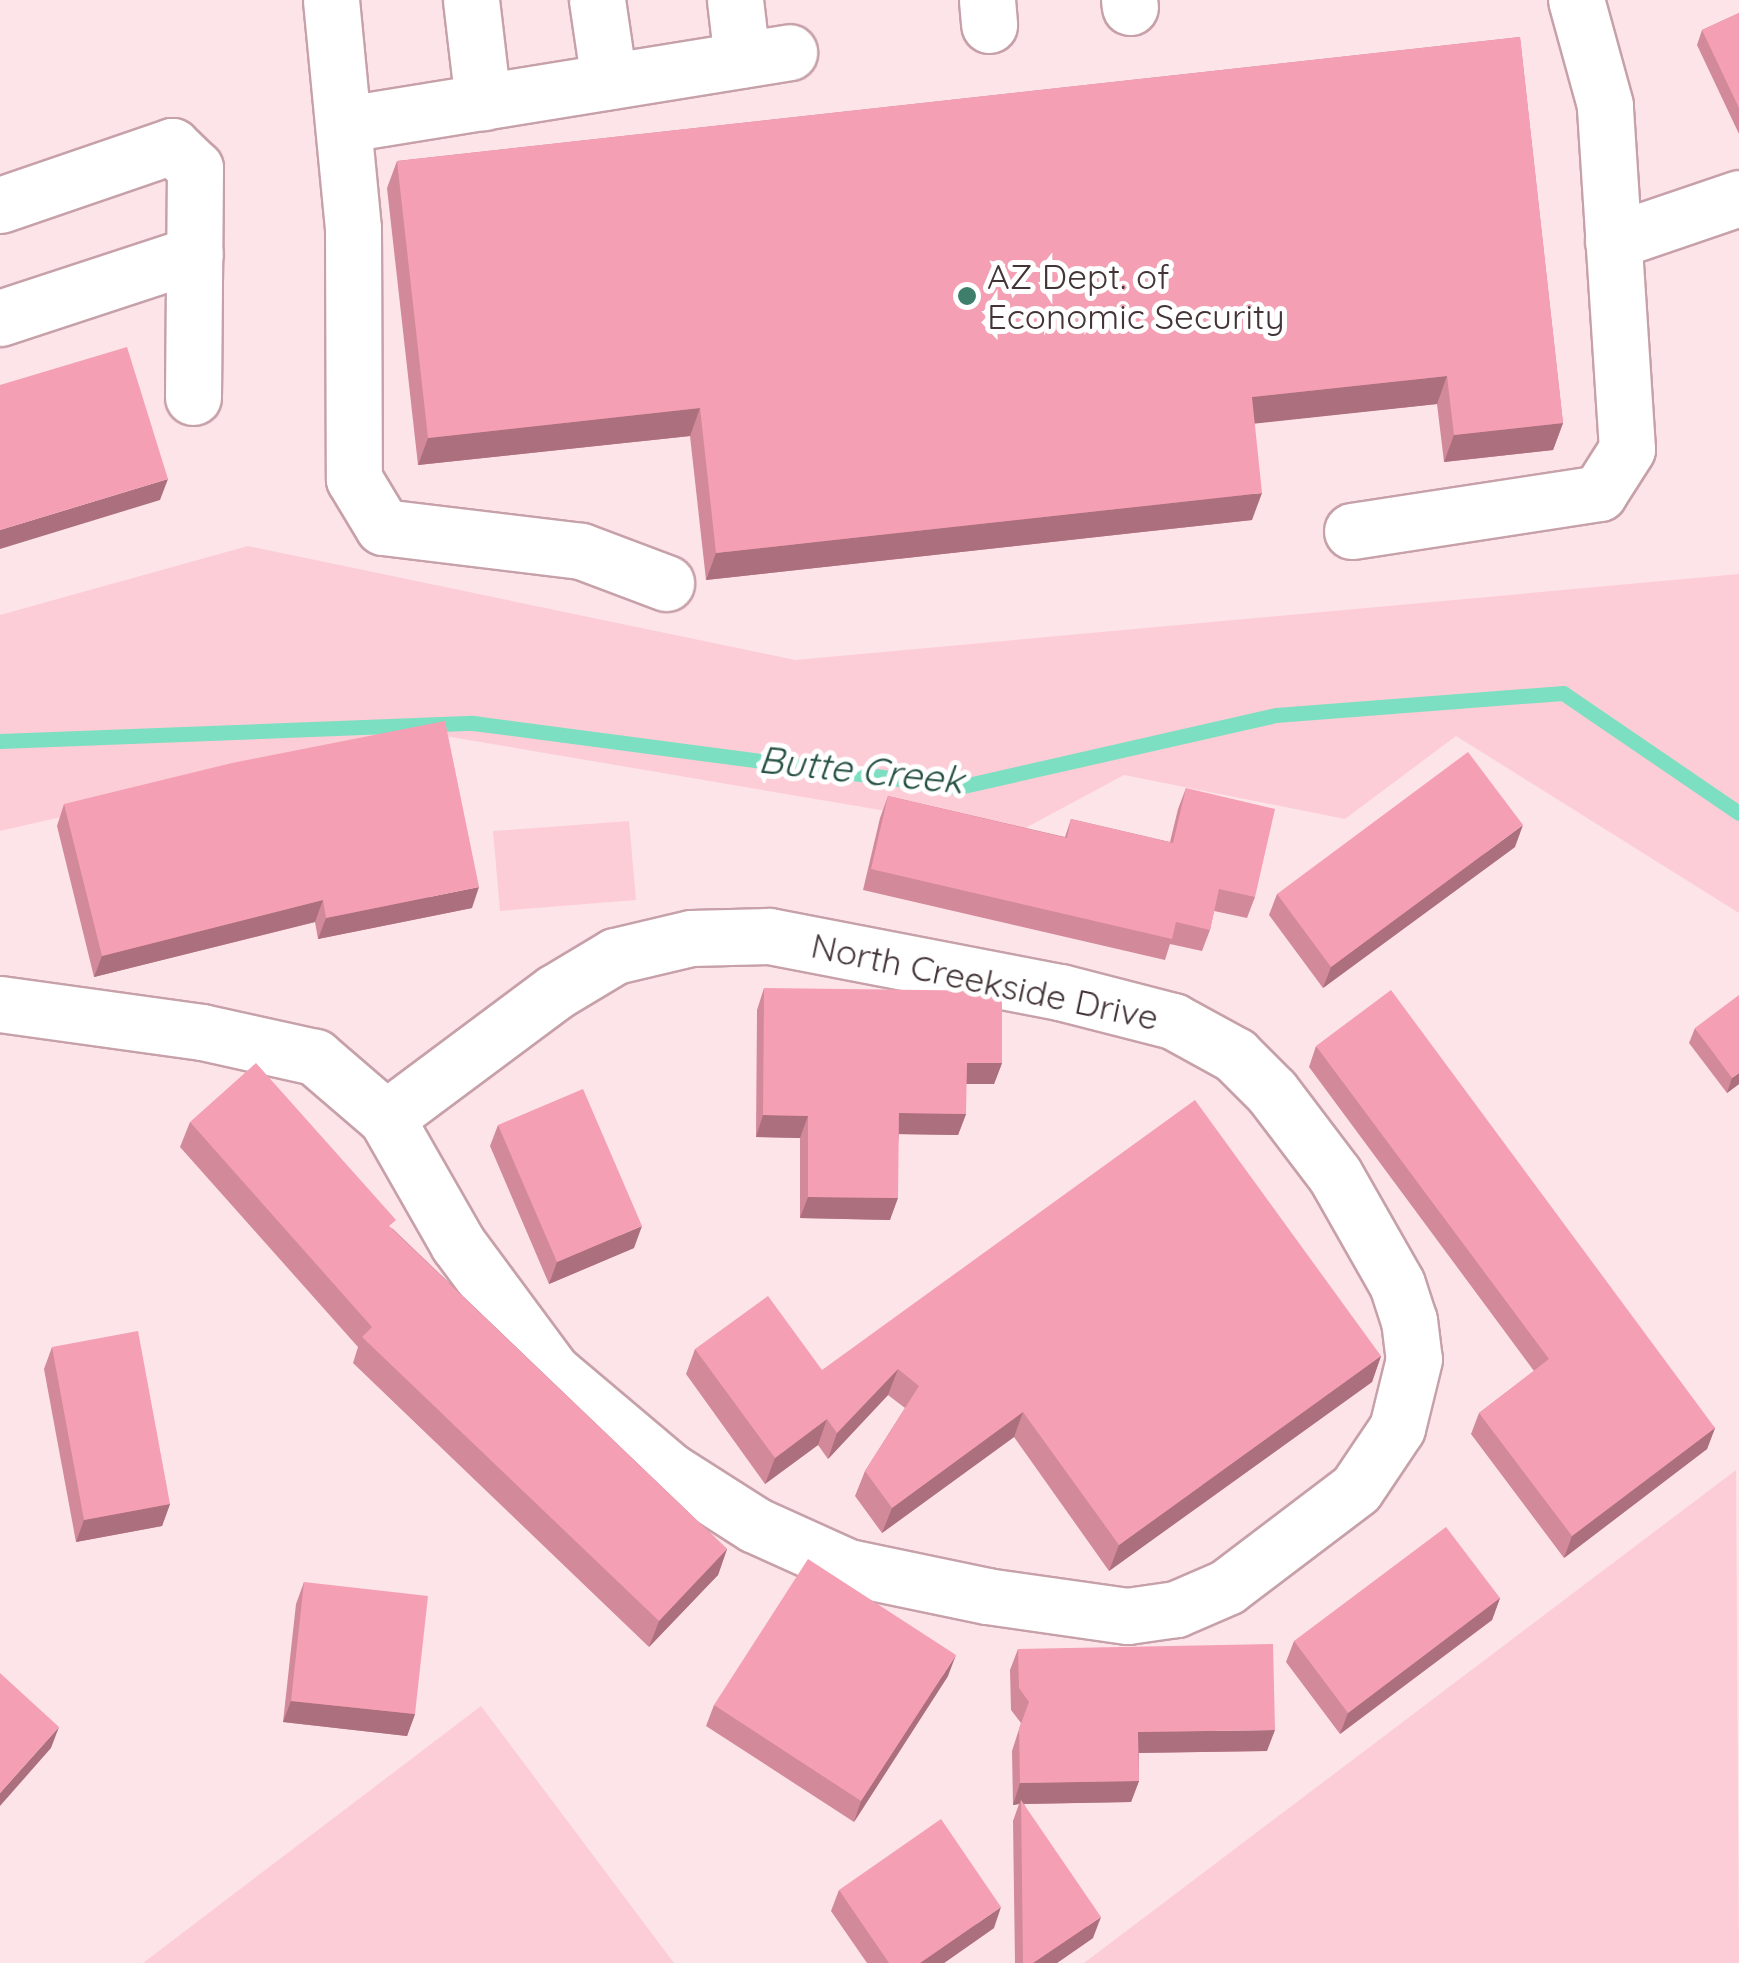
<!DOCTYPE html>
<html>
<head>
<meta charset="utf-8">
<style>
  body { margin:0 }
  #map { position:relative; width:1739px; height:1963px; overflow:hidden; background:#fde4e9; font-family:Quicksand,sans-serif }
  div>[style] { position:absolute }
  .green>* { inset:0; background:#fdcdd7 }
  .stream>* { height:15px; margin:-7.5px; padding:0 7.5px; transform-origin:7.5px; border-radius:7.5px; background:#7ddfc1 }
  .roads { filter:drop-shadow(2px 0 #c7a1a9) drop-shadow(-2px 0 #c7a1a9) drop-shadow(0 2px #c7a1a9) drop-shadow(0 -2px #c7a1a9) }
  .minor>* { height:55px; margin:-27.5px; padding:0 27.5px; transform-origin:27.5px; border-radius:27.5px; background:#fff }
  .wall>* { inset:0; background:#d2899a }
  .shaded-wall>* { inset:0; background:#ab6f7d }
  .building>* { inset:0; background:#f49fb3 }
  .dots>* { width:28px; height:28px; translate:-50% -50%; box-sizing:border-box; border:5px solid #fff; border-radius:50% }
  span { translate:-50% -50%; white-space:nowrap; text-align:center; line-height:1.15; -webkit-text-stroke:10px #fff; paint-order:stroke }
  .poi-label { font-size:35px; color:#433437 }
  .left { translate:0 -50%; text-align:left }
  .street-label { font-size:35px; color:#433437 }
  .water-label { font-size:38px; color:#265144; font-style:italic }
</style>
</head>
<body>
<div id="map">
  <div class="green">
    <div style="clip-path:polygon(248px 546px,795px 660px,1739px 574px,1739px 913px,1456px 736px,1345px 819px,1124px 775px,1016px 833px,427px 733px,0 831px,0 615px)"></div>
    <div style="clip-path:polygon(629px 821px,636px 900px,500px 911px,493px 831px)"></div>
    <div style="clip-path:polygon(1736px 1470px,1739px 1963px,1084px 1963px)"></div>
    <div style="clip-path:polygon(481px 1706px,674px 1963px,143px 1963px)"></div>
  </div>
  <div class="stream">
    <div style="left:0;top:741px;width:473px;rotate:-2.2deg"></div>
    <div style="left:473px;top:723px;width:490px;rotate:7.5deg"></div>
    <div style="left:959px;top:787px;width:325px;rotate:-12.8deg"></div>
    <div style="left:1276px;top:715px;width:288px;rotate:-4.4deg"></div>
    <div style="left:1563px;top:693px;width:213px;rotate:34.3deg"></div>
  </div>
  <div class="roads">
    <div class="minor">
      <div style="left:331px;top:0;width:229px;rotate:84.5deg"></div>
      <div style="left:353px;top:228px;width:251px;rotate:89.8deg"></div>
      <div style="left:354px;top:479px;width:56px;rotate:58.9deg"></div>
      <div style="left:383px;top:527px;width:199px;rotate:6.9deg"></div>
      <div style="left:581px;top:551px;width:91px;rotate:20.6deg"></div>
      <div style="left:471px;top:0;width:103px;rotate:83.3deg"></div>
      <div style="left:597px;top:0;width:82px;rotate:81.6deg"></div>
      <div style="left:735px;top:0;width:60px;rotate:83.3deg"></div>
      <div style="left:987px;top:0;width:25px;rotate:85deg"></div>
      <div style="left:1129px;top:0;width:7px;rotate:82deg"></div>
      <div style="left:346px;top:124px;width:449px;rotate:-9.2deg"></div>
      <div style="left:0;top:205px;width:182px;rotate:-18.9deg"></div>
      <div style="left:172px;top:146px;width:32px;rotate:44deg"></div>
      <div style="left:195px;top:168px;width:229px;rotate:90.5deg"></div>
      <div style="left:1613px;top:241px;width:133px;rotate:-18.8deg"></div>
      <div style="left:0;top:318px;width:205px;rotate:-18.2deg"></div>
      <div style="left:1352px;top:531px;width:250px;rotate:-8.7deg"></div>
      <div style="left:1599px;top:493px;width:52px;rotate:-57.5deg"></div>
      <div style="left:1627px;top:449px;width:345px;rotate:-93.7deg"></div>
      <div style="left:1605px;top:105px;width:109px;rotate:-105.4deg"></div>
      <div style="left:769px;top:936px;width:296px;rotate:10.9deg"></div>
      <div style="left:1060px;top:992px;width:117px;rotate:14.4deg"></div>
      <div style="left:1173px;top:1021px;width:71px;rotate:28.7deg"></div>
      <div style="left:1235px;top:1055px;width:52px;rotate:45deg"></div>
      <div style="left:1272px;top:1092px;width:104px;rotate:52.8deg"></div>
      <div style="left:1335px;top:1175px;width:125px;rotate:60.4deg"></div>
      <div style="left:1397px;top:1284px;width:38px;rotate:72deg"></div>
      <div style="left:1409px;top:1320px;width:39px;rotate:83deg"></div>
      <div style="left:1414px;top:1359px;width:71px;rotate:103.8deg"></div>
      <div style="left:1397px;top:1428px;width:73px;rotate:123.9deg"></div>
      <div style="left:1356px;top:1489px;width:162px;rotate:142.8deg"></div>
      <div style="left:1227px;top:1587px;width:56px;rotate:156.7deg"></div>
      <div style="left:1176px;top:1609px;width:49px;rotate:171.9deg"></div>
      <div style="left:1127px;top:1616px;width:141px;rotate:-171.9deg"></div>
      <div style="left:987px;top:1596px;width:142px;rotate:-168.2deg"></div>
      <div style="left:848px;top:1567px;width:102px;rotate:-155.7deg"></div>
      <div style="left:755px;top:1525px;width:102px;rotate:-147.4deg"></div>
      <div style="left:669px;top:1470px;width:153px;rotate:-139.8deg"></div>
      <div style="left:552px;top:1371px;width:158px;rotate:-126.5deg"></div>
      <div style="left:458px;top:1244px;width:145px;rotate:-119.7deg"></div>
      <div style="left:386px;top:1118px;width:211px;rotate:-36.7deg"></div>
      <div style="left:555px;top:992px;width:70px;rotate:-31deg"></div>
      <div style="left:615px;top:956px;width:78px;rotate:-13.3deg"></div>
      <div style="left:691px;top:938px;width:78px;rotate:-1.5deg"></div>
      <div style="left:0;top:1004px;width:204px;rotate:7.9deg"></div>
      <div style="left:202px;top:1032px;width:116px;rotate:12.5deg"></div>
      <div style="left:315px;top:1057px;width:94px;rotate:40.7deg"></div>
    </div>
  </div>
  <div class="wall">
    <div style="clip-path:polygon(1739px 13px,1739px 134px,1697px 45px,1702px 30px)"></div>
    <div style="clip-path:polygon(1520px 37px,1563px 423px,1553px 450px,1444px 462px,1437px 404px,1255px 423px,1252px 520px,706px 580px,690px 436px,418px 465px,387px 188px,397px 161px)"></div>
    <div style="clip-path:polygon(1186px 788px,1255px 897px,1247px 918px,1214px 911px,1210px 930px,1202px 951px,1170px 944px,1165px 960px,863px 890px,880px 818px,888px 796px,1065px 837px,1071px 819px,1170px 842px,1178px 809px)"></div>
    <div style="clip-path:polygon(64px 804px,472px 908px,318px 939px,315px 922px,94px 977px,57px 826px)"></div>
    <div style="clip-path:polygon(1515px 847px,1323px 988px,1269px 915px,1277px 894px)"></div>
    <div style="clip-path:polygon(764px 988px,1002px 1063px,994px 1084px,966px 1084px,966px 1114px,958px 1135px,899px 1134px,890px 1220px,800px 1218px,800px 1138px,756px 1137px,757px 1010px)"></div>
    <div style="clip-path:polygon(1695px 1028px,1739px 1084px,1727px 1093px,1689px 1043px)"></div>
    <div style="clip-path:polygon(1316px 1046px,1715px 1428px,1707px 1449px,1564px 1558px,1471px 1434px,1479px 1413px,1534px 1371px,1309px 1067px)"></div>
    <div style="clip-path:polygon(190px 1122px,393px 1229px,727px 1549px,718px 1575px,649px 1647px,353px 1363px,358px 1347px,180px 1147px)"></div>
    <div style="clip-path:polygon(498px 1125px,634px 1248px,549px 1284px,490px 1146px)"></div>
    <div style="clip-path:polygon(52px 1347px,170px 1504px,162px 1526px,76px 1542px,44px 1369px)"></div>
    <div style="clip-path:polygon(695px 1349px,822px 1370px,1381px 1356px,1372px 1382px,1109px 1571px,1014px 1437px,882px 1533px,855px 1496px,865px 1471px,905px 1408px,888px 1395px,828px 1459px,818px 1445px,765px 1484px,686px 1374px)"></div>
    <div style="clip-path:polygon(304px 1582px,415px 1714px,407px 1736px,283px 1722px,296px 1604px)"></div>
    <div style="clip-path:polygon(1500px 1598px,1492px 1620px,1340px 1734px,1286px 1662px,1294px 1641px)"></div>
    <div style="clip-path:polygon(1018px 1649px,1267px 1751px,1139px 1753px,1139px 1781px,1131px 1802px,1024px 1804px,1093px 1938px,1057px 1963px,1015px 1963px,1013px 1821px,1019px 1804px,1013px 1805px,1012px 1751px,1021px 1723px,1011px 1710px,1010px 1670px)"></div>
    <div style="clip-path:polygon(948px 1676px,854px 1822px,706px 1726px,714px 1705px)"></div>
    <div style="clip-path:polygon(839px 1890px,994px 1928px,944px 1963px,867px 1963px,831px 1911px)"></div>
  </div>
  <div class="shaded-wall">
    <div style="clip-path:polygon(1447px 376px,1437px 404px,1242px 425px,1252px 397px)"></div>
    <div style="clip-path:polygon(700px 408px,690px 436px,418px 465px,428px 438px)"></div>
    <div style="clip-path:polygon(1563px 423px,1553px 450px,1444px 462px,1454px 435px)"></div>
    <div style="clip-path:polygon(168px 479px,160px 500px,0 549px,0 530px)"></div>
    <div style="clip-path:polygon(1262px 493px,1252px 520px,706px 580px,716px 553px)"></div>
    <div style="clip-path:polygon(1523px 825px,1515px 847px,1323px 988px,1331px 967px)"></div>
    <div style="clip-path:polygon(479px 887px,472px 908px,318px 939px,326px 918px)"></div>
    <div style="clip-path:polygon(323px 900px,315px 922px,94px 977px,102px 956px)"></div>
    <div style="clip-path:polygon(967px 1063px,1002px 1063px,994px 1084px,959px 1084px)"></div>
    <div style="clip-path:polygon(1739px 1073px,1739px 1084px,1727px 1093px,1732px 1078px)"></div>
    <div style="clip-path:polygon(899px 1113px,966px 1114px,958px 1135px,891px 1134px)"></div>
    <div style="clip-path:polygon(763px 1115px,808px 1116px,800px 1138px,756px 1137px)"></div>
    <div style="clip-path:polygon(808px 1197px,898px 1198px,890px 1220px,800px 1218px)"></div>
    <div style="clip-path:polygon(642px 1226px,634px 1248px,549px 1284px,557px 1262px)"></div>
    <div style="clip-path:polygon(1381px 1356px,1372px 1382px,1109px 1571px,1119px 1545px)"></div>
    <div style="clip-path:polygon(898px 1369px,888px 1395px,828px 1459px,837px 1433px)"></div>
    <div style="clip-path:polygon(1023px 1412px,1014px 1437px,882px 1533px,892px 1508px)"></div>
    <div style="clip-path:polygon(827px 1419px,818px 1445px,765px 1484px,775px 1458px)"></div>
    <div style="clip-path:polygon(1715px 1428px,1707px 1449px,1564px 1558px,1572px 1536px)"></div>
    <div style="clip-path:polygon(170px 1504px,162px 1526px,76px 1542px,84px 1520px)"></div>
    <div style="clip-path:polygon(727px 1549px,718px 1575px,649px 1647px,659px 1621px)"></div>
    <div style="clip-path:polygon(1500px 1598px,1492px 1620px,1340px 1734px,1348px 1713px)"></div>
    <div style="clip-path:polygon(956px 1655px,948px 1676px,854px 1822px,861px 1801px)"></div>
    <div style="clip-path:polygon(291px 1701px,415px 1714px,407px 1736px,283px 1722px)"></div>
    <div style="clip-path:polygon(59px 1727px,51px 1748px,0 1806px,0 1793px)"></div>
    <div style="clip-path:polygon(1275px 1730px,1267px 1751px,1131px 1753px,1138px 1732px)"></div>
    <div style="clip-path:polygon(1139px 1781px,1131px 1802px,1021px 1804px,1021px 1800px,1019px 1804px,1013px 1805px,1020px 1783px)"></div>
    <div style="clip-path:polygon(1001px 1907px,994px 1928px,944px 1963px,920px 1963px)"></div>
    <div style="clip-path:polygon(1101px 1917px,1093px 1938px,1057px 1963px,1033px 1963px)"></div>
  </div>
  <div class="building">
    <div style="clip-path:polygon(1739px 13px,1739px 108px,1702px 30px)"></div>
    <div style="clip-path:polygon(1520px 37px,1563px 423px,1454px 435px,1447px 376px,1252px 397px,1262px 493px,716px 553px,700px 408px,428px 438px,397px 161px)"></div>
    <div style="clip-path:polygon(127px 347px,168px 479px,0 530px,0 385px)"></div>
    <div style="clip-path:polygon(445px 721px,479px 887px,326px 918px,323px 900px,102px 956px,64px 804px,232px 763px)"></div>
    <div style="clip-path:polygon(1468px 752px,1523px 825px,1331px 967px,1277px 894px)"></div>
    <div style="clip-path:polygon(1186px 788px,1275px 809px,1255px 897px,1219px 889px,1210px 930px,1176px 922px,1172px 939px,871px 869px,888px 796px,1067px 838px,1071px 819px,1173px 843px)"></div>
    <div style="clip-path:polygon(764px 988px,1002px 991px,1002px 1063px,967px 1063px,966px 1114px,899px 1113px,898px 1198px,808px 1197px,808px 1116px,763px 1115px)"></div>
    <div style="clip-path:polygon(1391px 990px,1715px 1428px,1572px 1536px,1479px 1413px,1549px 1359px,1316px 1046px)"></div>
    <div style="clip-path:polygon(1739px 995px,1739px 1073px,1732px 1078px,1695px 1028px)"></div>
    <div style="clip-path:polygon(256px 1063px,396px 1220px,389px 1226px,727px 1549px,659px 1621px,362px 1337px,372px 1327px,190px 1122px)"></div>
    <div style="clip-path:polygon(583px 1089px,642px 1226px,557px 1262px,498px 1125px)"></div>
    <div style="clip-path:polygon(1195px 1100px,1381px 1356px,1119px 1545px,1023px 1412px,892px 1508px,865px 1471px,919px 1386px,898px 1369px,837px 1433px,827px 1419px,775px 1458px,695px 1349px,768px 1296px,822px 1370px)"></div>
    <div style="clip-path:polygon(138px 1331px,170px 1504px,84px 1520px,52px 1347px)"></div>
    <div style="clip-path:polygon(1446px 1527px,1500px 1598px,1348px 1713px,1294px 1641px)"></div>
    <div style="clip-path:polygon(808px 1559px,956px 1655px,861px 1801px,714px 1705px)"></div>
    <div style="clip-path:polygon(304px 1582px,428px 1596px,415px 1714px,291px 1701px)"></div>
    <div style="clip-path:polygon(1273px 1644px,1275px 1730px,1138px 1732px,1139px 1781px,1020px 1783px,1019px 1729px,1029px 1702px,1019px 1688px,1018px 1649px)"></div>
    <div style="clip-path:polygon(0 1673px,59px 1727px,0 1793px)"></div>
    <div style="clip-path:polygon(1021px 1800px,1101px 1917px,1033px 1963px,1023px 1963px)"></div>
    <div style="clip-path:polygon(941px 1819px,1001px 1907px,920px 1963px,889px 1963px,839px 1890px)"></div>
  </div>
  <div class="dots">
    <div style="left:967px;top:296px;background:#3f7e6b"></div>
  </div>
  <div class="poi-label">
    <span class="left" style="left:987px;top:296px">AZ Dept. of<br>Economic Security</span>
  </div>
  <div class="street-label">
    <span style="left:985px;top:981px;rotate:12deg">North Creekside Drive</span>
  </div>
  <div class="water-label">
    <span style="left:861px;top:770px;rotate:6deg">Butte Creek</span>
  </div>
</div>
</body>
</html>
